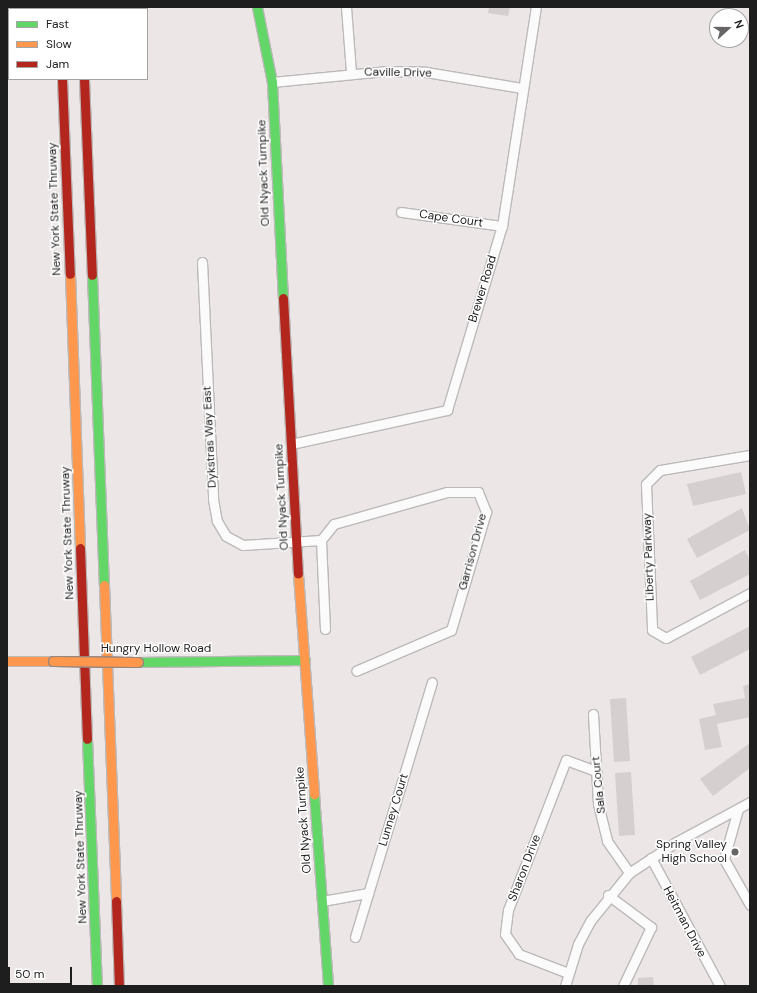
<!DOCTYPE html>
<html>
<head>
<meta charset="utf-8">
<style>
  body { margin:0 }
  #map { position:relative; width:757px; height:993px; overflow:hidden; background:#ece6e6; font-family:"DM Sans",sans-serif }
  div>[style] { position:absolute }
  .building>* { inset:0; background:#d5cfd0 }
  .roads { filter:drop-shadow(1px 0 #bcb9b9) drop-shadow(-1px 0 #bcb9b9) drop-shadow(0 1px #bcb9b9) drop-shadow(0 -1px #bcb9b9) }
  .street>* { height:9px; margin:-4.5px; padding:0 4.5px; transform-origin:4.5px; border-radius:4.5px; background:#fcfbfb }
  .fast>* { height:9px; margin:-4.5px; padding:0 4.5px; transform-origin:4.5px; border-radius:4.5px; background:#63d668 }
  .slow>* { height:9px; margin:-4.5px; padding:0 4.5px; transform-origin:4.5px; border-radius:4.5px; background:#ff974d }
  .jam>* { height:9px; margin:-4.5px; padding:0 4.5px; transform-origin:4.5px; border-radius:4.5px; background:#b3261e }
  .bridges { filter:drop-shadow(1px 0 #97867d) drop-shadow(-1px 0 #97867d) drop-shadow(0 1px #97867d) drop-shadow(0 -1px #97867d) }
  .slow-bridge>* { height:9px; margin:-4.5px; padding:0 4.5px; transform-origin:4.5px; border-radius:4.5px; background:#ff974d }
  .dots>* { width:11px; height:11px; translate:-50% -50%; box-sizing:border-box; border:2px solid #fff; border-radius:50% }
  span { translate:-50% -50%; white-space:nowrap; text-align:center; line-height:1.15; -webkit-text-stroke:3px #fff; paint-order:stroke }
  .street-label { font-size:12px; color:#1e1e1e }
  .poi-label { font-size:12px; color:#1e1e1e }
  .right { translate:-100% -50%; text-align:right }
  .frame { position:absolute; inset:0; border:8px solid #1e1e1e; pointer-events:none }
  .legend { position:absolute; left:8px; top:8px; width:140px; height:72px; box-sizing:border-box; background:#fff; border:1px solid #a5a5a5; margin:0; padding:5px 7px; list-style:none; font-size:12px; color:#1e1e1e }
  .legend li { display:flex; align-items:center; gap:8px; height:20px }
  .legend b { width:20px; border:1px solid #a5a5a5 }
  .north { position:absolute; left:709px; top:8px; width:40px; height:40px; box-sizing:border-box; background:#fff; border:1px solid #a5a5a5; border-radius:50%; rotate:69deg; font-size:11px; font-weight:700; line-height:16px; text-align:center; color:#1e1e1e }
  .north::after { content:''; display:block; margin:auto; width:14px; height:18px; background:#666464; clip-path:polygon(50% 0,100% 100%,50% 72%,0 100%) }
  .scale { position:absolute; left:8px; top:967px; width:64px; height:18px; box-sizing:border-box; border:2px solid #1e1e1e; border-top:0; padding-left:5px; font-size:12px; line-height:14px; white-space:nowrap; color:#1e1e1e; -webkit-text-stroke:3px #fff; paint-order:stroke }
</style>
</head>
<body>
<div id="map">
  <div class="building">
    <div style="clip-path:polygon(489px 7px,510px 7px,508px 16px,488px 13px)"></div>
    <div style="clip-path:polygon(741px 472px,746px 494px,693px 506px,687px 484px)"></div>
    <div style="clip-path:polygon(742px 508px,750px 530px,697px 558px,687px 539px)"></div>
    <div style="clip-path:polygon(745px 550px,750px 560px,750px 574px,700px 600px,690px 581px)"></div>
    <div style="clip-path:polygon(750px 626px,750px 649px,700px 675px,691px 657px)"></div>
    <div style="clip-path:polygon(750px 684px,750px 717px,717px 724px,722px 747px,705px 750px,699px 719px,716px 715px,713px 704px,745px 698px,743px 686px)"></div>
    <div style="clip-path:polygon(626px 698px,630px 761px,614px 762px,610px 699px)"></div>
    <div style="clip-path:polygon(750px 743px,750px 768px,713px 796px,700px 779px)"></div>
    <div style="clip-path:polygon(631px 772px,635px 835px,619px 836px,615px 773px)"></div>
    <div style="clip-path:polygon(653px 977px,654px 986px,638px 986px,638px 978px)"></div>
  </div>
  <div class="roads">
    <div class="street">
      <div style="left:346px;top:7px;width:65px;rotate:85.6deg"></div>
      <div style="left:272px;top:82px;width:116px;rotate:-5.5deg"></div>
      <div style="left:387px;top:71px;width:39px;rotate:1deg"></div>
      <div style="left:426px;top:72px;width:97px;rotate:9.5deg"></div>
      <div style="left:401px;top:212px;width:102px;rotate:7.9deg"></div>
      <div style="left:202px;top:262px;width:237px;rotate:87.3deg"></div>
      <div style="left:213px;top:499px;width:22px;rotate:80deg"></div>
      <div style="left:217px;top:521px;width:17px;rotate:59deg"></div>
      <div style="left:226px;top:536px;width:19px;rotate:28deg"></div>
      <div style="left:243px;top:545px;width:78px;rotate:-3.7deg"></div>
      <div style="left:291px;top:444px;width:160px;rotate:-12.3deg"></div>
      <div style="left:447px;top:410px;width:192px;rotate:-73.4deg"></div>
      <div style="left:502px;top:226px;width:222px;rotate:-81.2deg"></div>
      <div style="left:750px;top:455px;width:91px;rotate:170.5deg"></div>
      <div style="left:660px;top:470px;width:20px;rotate:135deg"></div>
      <div style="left:646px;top:484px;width:146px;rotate:87.6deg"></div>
      <div style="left:652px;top:630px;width:16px;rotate:30deg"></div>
      <div style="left:666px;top:638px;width:95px;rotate:-28.2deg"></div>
      <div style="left:325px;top:629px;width:89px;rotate:-92.6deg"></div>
      <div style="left:321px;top:540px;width:21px;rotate:-51deg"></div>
      <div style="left:334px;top:524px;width:117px;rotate:-15.8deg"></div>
      <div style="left:447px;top:492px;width:31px"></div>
      <div style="left:478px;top:492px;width:22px;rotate:68deg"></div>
      <div style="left:486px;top:512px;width:123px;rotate:106.5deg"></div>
      <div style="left:451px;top:630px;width:103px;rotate:156.7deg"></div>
      <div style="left:593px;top:714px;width:90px;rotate:86.8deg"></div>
      <div style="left:598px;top:804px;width:38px;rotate:76deg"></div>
      <div style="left:607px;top:841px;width:39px;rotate:55deg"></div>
      <div style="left:738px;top:809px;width:52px;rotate:105.6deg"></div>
      <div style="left:724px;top:859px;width:53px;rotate:60.5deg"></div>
      <div style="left:651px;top:858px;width:145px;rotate:61.7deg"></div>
      <div style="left:608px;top:895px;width:54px;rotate:36.7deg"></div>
      <div style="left:651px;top:927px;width:65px;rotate:115.4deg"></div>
      <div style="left:322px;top:901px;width:47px;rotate:-9.9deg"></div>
      <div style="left:355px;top:937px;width:266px;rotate:-73.2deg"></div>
      <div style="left:568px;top:973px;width:53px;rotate:-158.8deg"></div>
      <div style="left:519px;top:954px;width:24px;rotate:-125deg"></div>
      <div style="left:505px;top:934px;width:24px;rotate:-83deg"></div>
      <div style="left:508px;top:910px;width:161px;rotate:-68.9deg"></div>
      <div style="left:566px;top:760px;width:32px;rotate:20deg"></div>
      <div style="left:565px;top:986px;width:44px;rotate:-72.8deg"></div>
      <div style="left:578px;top:944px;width:27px;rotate:-62deg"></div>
      <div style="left:591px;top:920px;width:60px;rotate:-51deg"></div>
      <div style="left:629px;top:873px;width:56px;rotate:-33.4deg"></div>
      <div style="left:676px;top:842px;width:84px;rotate:-28.4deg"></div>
    </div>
    <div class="fast">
      <div style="left:81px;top:7px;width:2px;rotate:90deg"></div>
      <div style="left:257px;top:7px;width:76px;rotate:78.7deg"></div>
      <div style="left:272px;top:82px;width:216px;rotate:87.1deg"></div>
      <div style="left:92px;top:275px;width:310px;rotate:87.8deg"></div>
      <div style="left:138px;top:662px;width:167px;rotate:-0.7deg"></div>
      <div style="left:87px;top:739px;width:247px;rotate:87.7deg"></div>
      <div style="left:314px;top:794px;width:193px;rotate:85.8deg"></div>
    </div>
    <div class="slow">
      <div style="left:70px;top:274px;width:274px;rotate:87.9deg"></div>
      <div style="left:298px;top:574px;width:221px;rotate:85.8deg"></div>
      <div style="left:104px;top:585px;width:316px;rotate:87.8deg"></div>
      <div style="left:7px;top:661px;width:46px"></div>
    </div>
    <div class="jam">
      <div style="left:60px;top:7px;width:2px;rotate:90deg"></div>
      <div style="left:62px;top:79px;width:195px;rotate:87.7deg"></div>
      <div style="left:84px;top:79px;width:196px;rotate:87.7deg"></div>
      <div style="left:283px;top:298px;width:276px;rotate:86.9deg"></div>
      <div style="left:80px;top:548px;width:191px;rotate:87.9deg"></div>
      <div style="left:116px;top:901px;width:85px;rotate:88deg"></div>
    </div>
  </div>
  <div class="bridges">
    <div class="slow-bridge">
      <div style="left:53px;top:661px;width:85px;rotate:0.7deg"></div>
    </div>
  </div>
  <div class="dots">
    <div style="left:735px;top:852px;background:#666464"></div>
  </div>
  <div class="street-label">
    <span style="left:398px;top:73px;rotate:1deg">Caville Drive</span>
    <span style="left:264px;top:173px;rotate:-92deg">Old Nyack Turnpike</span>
    <span style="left:55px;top:209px;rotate:-92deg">New York State Thruway</span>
    <span style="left:451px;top:219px;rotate:8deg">Cape Court</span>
    <span style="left:483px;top:289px;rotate:-73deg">Brewer Road</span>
    <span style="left:210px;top:437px;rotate:-93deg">Dykstras Way East</span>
    <span style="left:282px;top:497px;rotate:-93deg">Old Nyack Turnpike</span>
    <span style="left:68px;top:533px;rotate:-92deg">New York State Thruway</span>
    <span style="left:473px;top:552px;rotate:-75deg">Garrison Drive</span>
    <span style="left:649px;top:557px;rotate:-92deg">Liberty Parkway</span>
    <span style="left:156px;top:649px">Hungry Hollow Road</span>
    <span style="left:599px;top:785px;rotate:-96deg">Sala Court</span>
    <span style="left:394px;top:810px;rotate:-73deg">Lunney Court</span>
    <span style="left:304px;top:820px;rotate:-94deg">Old Nyack Turnpike</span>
    <span style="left:81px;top:857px;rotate:-92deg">New York State Thruway</span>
    <span style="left:525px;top:868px;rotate:-69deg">Sharon Drive</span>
    <span style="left:684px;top:922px;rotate:62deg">Heitman Drive</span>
  </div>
  <div class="poi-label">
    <span class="right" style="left:727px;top:852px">Spring Valley<br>High School</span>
  </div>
  <div class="frame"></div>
  <ul class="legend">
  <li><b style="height:5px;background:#63d668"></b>Fast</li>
  <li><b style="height:5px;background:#ff974d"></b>Slow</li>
  <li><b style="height:5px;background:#b3261e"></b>Jam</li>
  </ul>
  <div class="north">N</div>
  <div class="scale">50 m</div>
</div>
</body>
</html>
